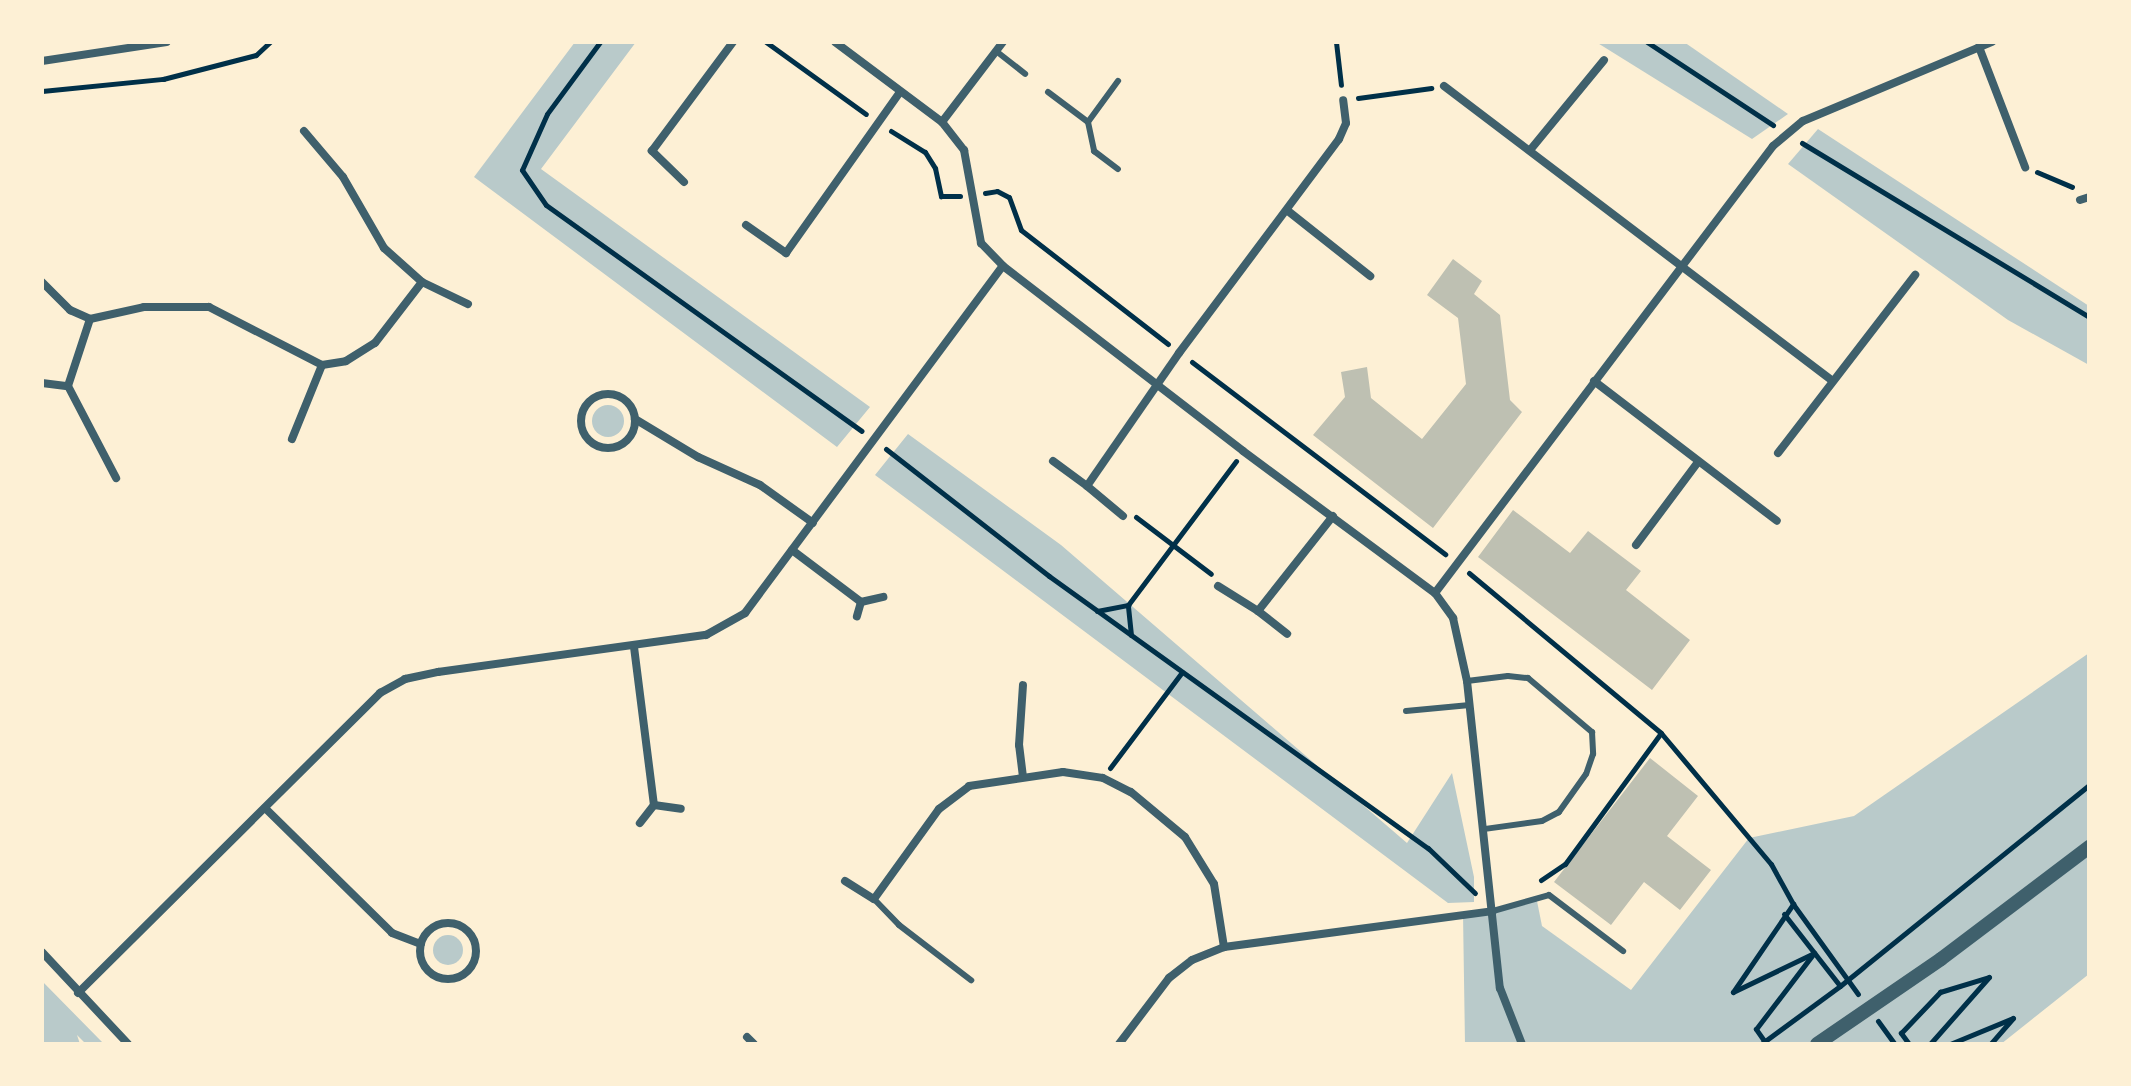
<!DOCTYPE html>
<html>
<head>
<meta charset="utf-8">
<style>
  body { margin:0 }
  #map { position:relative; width:2131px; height:1086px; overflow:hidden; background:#fdf0d5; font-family:Karla,sans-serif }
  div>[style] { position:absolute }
  .green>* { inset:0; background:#b9caca }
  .round { border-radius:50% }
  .building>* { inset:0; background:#bec0b2 }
  .path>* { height:5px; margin:-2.5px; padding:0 2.5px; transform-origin:2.5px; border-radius:2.5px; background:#003049 }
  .service>* { height:6px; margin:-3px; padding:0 3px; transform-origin:3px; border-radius:3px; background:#3f606c }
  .minor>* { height:8px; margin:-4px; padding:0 4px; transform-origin:4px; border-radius:4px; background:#3f606c }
  .minor>.ring { margin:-4px; padding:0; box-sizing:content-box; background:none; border:8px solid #3f606c; border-radius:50% }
  .tertiary>* { height:14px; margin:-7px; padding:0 7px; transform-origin:7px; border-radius:7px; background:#3f606c }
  span { translate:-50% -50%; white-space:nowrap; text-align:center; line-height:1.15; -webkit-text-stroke:6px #fdf0d5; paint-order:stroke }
  .frame { position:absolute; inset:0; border:44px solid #fdf0d5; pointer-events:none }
</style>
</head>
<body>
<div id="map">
  <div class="green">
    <div style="clip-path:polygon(575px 42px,636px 42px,541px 169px,870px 407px,837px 447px,474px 177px)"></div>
    <div style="clip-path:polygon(1596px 42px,1684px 42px,1788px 114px,1752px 139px)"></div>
    <div style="clip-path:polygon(1818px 129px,2089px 306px,2089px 365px,2008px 320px,1788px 164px)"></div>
    <div class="round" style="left:592px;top:405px;width:32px;height:32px"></div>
    <div style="clip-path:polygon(908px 434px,1061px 545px,1407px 843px,1452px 773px,1474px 877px,1474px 902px,1448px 903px,875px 475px)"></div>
    <div style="clip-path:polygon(2089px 653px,2089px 974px,2001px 1044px,1465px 1044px,1463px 914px,1493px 911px,1536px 896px,1542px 926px,1631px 990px,1749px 838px,1854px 816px)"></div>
    <div class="round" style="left:433px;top:935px;width:30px;height:30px"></div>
    <div style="clip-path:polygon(42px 981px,103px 1043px,103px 1044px,86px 1044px,77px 1035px,80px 1044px,42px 1044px)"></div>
  </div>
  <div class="building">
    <div style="clip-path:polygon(1453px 259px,1482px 281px,1474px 294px,1500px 315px,1510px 400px,1522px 412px,1433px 528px,1313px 435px,1345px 397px,1341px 372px,1367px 367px,1371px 398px,1422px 439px,1466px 384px,1458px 318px,1427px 295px)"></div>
    <div style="clip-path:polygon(1513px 510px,1570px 553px,1588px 531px,1641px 571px,1626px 590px,1690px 640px,1652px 690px,1478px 557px)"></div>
    <div style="clip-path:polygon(1650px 758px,1698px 796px,1667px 836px,1711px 870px,1680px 910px,1644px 882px,1611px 925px,1554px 882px)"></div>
  </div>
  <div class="path">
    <div style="left:600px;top:42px;width:89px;rotate:126.4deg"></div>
    <div style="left:547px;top:114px;width:61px;rotate:114.1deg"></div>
    <div style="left:522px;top:170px;width:42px;rotate:55.6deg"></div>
    <div style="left:546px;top:205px;width:388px;rotate:35.6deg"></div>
    <div style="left:766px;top:42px;width:123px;rotate:35.8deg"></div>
    <div style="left:1336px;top:42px;width:43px;rotate:83.4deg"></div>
    <div style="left:1647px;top:42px;width:151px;rotate:33.4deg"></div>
    <div style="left:42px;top:91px;width:122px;rotate:-5.7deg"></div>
    <div style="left:163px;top:79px;width:96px;rotate:-14.5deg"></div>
    <div style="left:256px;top:55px;width:19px;rotate:-43deg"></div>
    <div style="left:1358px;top:98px;width:74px;rotate:-7.8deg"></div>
    <div style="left:891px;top:131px;width:40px;rotate:32deg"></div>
    <div style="left:925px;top:152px;width:19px;rotate:58deg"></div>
    <div style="left:935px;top:168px;width:29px;rotate:78deg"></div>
    <div style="left:941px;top:196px;width:19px"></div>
    <div style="left:1802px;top:143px;width:336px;rotate:31.2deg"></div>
    <div style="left:2037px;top:172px;width:38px;rotate:23deg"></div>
    <div style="left:985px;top:193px;width:12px;rotate:-9deg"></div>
    <div style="left:997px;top:191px;width:13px;rotate:27deg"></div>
    <div style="left:1009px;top:197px;width:35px;rotate:70deg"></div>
    <div style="left:1021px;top:230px;width:186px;rotate:37.8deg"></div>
    <div style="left:1192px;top:362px;width:318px;rotate:37.2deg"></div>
    <div style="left:886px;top:449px;width:207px;rotate:37.9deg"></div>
    <div style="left:1049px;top:576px;width:467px;rotate:35.7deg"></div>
    <div style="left:1428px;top:848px;width:65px;rotate:43.8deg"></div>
    <div style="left:1136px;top:517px;width:94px;rotate:37.2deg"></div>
    <div style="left:1469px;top:573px;width:250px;rotate:39.8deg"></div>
    <div style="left:1661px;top:733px;width:171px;rotate:50deg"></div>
    <div style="left:1771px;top:864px;width:46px;rotate:61.2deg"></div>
    <div style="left:1793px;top:904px;width:111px;rotate:54.2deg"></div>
    <div style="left:1097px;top:611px;width:32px;rotate:-11deg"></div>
    <div style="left:1131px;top:635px;width:30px;rotate:-96deg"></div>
    <div style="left:1128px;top:605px;width:180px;rotate:-53.1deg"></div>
    <div style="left:1110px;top:768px;width:120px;rotate:-53.1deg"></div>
    <div style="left:1541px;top:880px;width:29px;rotate:-34deg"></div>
    <div style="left:1565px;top:864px;width:162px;rotate:-53.8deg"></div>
    <div style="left:1784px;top:914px;width:91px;rotate:52.1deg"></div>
    <div style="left:1878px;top:1021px;width:29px;rotate:54deg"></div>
    <div style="left:1765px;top:1042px;width:16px;rotate:-125deg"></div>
    <div style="left:1756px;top:1029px;width:96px;rotate:-52.7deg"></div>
    <div style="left:1814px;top:953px;width:90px;rotate:154.3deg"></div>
    <div style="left:1733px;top:992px;width:107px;rotate:-55.7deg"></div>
    <div style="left:1761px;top:1044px;width:98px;rotate:-36.3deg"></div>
    <div style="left:1840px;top:986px;width:320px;rotate:-38.9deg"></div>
    <div style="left:1909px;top:1044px;width:14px;rotate:-126deg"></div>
    <div style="left:1901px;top:1033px;width:57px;rotate:-46.4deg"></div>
    <div style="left:1940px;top:992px;width:51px;rotate:-17deg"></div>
    <div style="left:1989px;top:977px;width:89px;rotate:131.4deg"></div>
    <div style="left:1950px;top:1044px;width:68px;rotate:-22.4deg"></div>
    <div style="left:2013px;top:1018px;width:35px;rotate:131deg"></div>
  </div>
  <div class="service">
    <div style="left:996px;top:51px;width:37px;rotate:38deg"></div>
    <div style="left:1048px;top:92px;width:50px;rotate:36.9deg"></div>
    <div style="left:1088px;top:122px;width:51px;rotate:-53.8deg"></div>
    <div style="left:1088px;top:122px;width:30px;rotate:78deg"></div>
    <div style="left:1094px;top:151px;width:30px;rotate:37deg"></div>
    <div style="left:1467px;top:681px;width:41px;rotate:-7deg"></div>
    <div style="left:1508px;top:676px;width:20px;rotate:6deg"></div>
    <div style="left:1528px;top:678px;width:84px;rotate:40.2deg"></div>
    <div style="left:1592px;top:732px;width:22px;rotate:87deg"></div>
    <div style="left:1593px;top:754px;width:21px;rotate:109deg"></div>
    <div style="left:1586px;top:774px;width:47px;rotate:125.4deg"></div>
    <div style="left:1559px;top:812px;width:19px;rotate:152deg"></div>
    <div style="left:1542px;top:821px;width:59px;rotate:172.1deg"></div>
    <div style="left:1406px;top:711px;width:64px;rotate:-5.4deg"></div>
    <div style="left:874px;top:899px;width:36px;rotate:46deg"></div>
    <div style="left:899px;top:925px;width:91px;rotate:37.4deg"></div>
    <div style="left:1493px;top:911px;width:58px;rotate:-15.9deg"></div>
    <div style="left:1549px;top:895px;width:93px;rotate:37.1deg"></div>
  </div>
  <div class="minor">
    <div style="left:835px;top:42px;width:134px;rotate:36.8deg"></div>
    <div style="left:942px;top:122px;width:36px;rotate:52deg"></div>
    <div style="left:964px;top:150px;width:95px;rotate:79.6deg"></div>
    <div style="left:981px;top:243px;width:32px;rotate:46deg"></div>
    <div style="left:1003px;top:266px;width:303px;rotate:37.6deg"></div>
    <div style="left:1243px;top:451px;width:239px;rotate:36.5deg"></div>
    <div style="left:1435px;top:593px;width:31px;rotate:54deg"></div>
    <div style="left:1453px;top:618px;width:65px;rotate:77.5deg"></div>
    <div style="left:1467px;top:681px;width:309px;rotate:83.9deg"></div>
    <div style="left:1500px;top:988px;width:60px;rotate:68.6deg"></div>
    <div style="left:1979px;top:47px;width:129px;rotate:69deg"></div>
    <div style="left:42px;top:61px;width:126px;rotate:-8.6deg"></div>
    <div style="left:1444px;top:86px;width:488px;rotate:37.2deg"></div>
    <div style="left:942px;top:122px;width:101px;rotate:-52.7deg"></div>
    <div style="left:304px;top:131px;width:60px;rotate:49.7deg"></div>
    <div style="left:343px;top:177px;width:82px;rotate:60deg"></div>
    <div style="left:384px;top:248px;width:51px;rotate:41.8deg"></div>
    <div style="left:1531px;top:149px;width:115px;rotate:-50.6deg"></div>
    <div style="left:684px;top:182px;width:45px;rotate:-135.9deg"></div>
    <div style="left:652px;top:151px;width:136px;rotate:-53.4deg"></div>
    <div style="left:2080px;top:200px;width:9px;rotate:-18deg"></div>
    <div style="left:1288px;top:211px;width:105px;rotate:38.4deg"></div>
    <div style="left:746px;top:225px;width:49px;rotate:35deg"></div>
    <div style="left:786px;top:253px;width:197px;rotate:-54.7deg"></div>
    <div style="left:42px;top:282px;width:40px;rotate:45deg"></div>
    <div style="left:70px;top:310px;width:22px;rotate:24deg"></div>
    <div style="left:90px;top:319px;width:55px;rotate:-12.5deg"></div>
    <div style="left:144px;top:307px;width:65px"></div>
    <div style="left:209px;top:307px;width:127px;rotate:27.2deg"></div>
    <div style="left:322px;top:365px;width:80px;rotate:112.1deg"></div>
    <div style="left:90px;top:319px;width:71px;rotate:108.2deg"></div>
    <div style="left:68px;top:386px;width:104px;rotate:62.4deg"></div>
    <div style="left:322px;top:365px;width:24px;rotate:-9deg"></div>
    <div style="left:346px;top:361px;width:34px;rotate:-32deg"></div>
    <div style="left:375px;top:343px;width:77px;rotate:-52.4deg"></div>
    <div style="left:422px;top:282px;width:51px;rotate:25.6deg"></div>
    <div style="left:1594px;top:381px;width:230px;rotate:37.4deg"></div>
    <div style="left:42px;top:383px;width:26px;rotate:7deg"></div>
    <div class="ring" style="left:581px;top:394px;width:46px;height:46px"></div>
    <div style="left:635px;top:419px;width:74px;rotate:31.1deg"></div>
    <div style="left:698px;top:457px;width:68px;rotate:24.3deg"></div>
    <div style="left:760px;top:485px;width:65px;rotate:35.6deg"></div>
    <div style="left:1778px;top:453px;width:225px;rotate:-52.4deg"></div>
    <div style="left:1053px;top:461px;width:42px;rotate:36.3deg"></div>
    <div style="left:1123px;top:516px;width:47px;rotate:-140.2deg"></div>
    <div style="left:1087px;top:486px;width:162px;rotate:-55.3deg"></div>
    <div style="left:1179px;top:353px;width:267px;rotate:-53.2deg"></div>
    <div style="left:1339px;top:139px;width:17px;rotate:-66deg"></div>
    <div style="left:1346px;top:123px;width:23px;rotate:-97deg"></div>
    <div style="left:1636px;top:545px;width:104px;rotate:-53.2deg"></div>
    <div style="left:792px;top:550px;width:86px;rotate:37deg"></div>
    <div style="left:861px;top:602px;width:15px;rotate:106deg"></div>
    <div style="left:1218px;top:586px;width:47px;rotate:32deg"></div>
    <div style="left:1258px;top:611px;width:121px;rotate:-51.7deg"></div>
    <div style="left:1435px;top:593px;width:560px;rotate:-52.91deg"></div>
    <div style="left:1773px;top:146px;width:39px;rotate:-40deg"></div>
    <div style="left:1803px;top:121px;width:205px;rotate:-22.7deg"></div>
    <div style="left:861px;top:602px;width:23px;rotate:-13deg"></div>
    <div style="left:1258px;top:611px;width:37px;rotate:38deg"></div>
    <div style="left:634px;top:647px;width:159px;rotate:82.8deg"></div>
    <div style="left:654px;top:805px;width:23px;rotate:128deg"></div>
    <div style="left:1023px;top:777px;width:32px;rotate:-97deg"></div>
    <div style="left:1019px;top:745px;width:60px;rotate:-86.2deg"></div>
    <div style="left:654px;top:805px;width:27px;rotate:8deg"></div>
    <div style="left:265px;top:808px;width:178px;rotate:44.5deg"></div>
    <div style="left:392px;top:933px;width:31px;rotate:21deg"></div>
    <div style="left:845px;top:881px;width:34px;rotate:32deg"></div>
    <div style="left:874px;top:899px;width:111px;rotate:-54.2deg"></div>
    <div style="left:939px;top:809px;width:38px;rotate:-37deg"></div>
    <div style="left:969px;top:786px;width:95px;rotate:-8.5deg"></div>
    <div style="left:1063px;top:772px;width:40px;rotate:8.5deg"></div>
    <div style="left:1103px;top:778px;width:31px;rotate:27deg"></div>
    <div style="left:1131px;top:792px;width:70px;rotate:39.8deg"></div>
    <div style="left:1185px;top:837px;width:55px;rotate:58.3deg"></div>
    <div style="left:1214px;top:884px;width:64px;rotate:81deg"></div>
    <div class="ring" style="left:420px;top:923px;width:48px;height:48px"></div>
    <div style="left:42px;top:952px;width:126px;rotate:46.9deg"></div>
    <div style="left:78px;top:993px;width:426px;rotate:-44.8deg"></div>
    <div style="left:380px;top:693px;width:29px;rotate:-29deg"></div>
    <div style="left:405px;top:679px;width:34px;rotate:-12deg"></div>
    <div style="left:438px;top:672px;width:271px;rotate:-7.9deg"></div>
    <div style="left:706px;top:635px;width:45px;rotate:-29.4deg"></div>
    <div style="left:745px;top:613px;width:432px;rotate:-53.4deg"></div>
    <div style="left:747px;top:1037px;width:10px;rotate:45deg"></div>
    <div style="left:1119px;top:1044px;width:83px;rotate:-52.9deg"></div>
    <div style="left:1169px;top:978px;width:29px;rotate:-38deg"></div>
    <div style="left:1192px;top:960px;width:35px;rotate:-22deg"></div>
    <div style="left:1224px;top:947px;width:271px;rotate:-7.6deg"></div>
  </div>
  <div class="tertiary">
    <div style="left:1817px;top:1044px;width:150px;rotate:-34.4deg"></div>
    <div style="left:1941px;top:959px;width:186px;rotate:-37.1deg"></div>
  </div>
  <div class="frame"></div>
</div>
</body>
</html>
